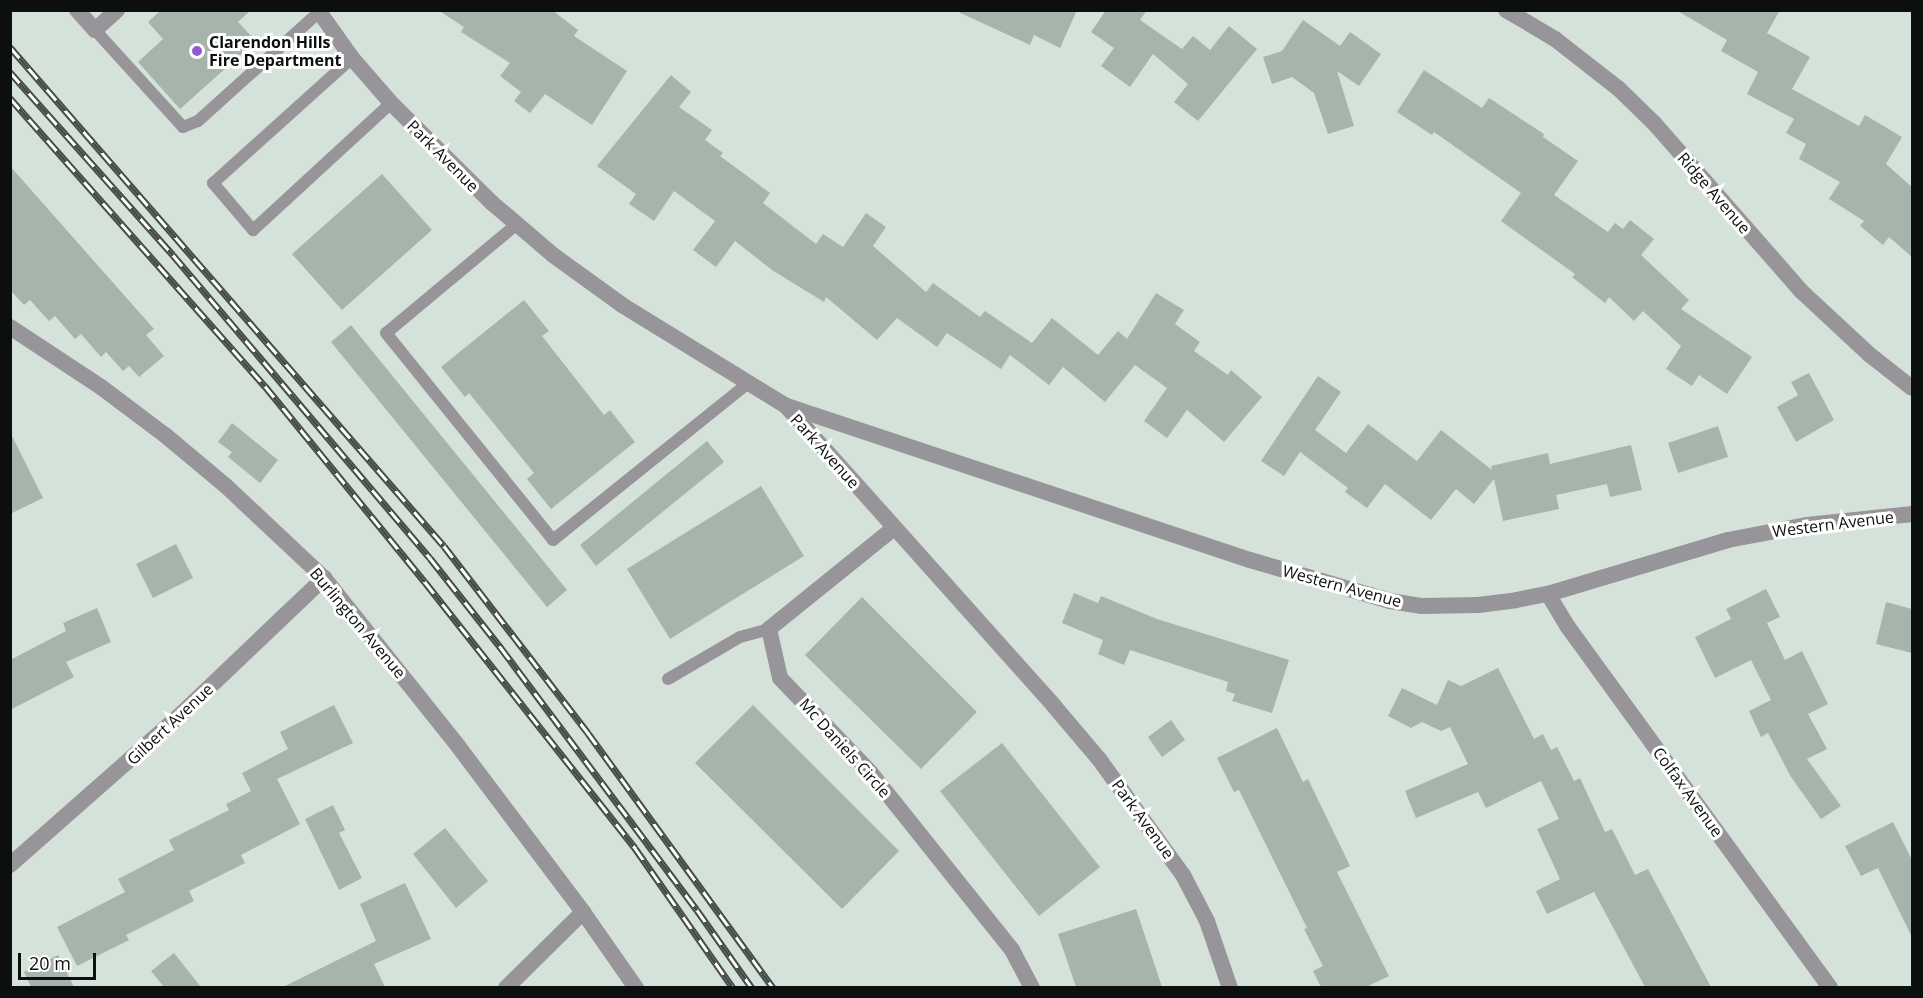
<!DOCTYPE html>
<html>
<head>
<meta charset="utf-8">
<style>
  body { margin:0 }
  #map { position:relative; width:1923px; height:998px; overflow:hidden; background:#d5e2da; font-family:"Open Sans",sans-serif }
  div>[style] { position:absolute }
  .building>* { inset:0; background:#a7b4ac }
  .service>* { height:12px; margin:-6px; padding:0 6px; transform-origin:6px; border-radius:6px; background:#97959a }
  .minor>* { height:16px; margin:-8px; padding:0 8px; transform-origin:8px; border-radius:8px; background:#97959a }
  .rail>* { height:7px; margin-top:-3.5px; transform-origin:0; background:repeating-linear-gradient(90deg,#fff 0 14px,#464d49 0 28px); box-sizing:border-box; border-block:2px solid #464d49 }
  .dots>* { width:16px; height:16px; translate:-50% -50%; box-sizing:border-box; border:3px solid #fff; border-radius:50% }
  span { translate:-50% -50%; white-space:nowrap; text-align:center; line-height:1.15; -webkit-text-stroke:6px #fff; paint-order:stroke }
  .poi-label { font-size:16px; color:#0b0f0d; font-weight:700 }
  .left { translate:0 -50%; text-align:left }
  .street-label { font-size:16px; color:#0b0f0d }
  .frame { position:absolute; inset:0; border:12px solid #0b0f0d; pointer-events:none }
  .scale { position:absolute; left:18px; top:953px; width:78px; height:27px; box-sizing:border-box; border:3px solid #0b0f0d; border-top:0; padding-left:8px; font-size:18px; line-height:21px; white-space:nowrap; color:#0b0f0d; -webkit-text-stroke:4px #fff; paint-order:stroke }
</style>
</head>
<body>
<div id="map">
  <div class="building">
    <div style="clip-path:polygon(161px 10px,251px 10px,238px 22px,256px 41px,180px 109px,138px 62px,163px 39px,148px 22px)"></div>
    <div style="clip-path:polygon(438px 10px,552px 10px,578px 30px,574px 36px,627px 71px,592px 125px,545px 94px,530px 113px,514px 101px,521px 92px,500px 76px,510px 63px,461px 32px,464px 27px)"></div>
    <div style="clip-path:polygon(954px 10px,1077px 10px,1060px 48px,1034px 35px,1030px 45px)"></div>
    <div style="clip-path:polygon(1106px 10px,1147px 10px,1140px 20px,1182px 49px,1193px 36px,1210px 50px,1229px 26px,1257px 49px,1198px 121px,1174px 102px,1188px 84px,1153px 54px,1130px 87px,1101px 66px,1114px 48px,1091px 32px)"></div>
    <div style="clip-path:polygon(1676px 10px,1780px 10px,1767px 33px,1810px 57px,1792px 89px,1859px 126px,1865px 115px,1902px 137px,1886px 164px,1912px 187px,1912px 257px,1889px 237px,1883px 245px,1860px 226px,1864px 221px,1829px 199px,1840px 182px,1799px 159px,1806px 144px,1786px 133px,1794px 119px,1747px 94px,1758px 72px,1721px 51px,1727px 40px)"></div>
    <div style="clip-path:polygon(1303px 20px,1340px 46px,1350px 32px,1381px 54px,1359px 86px,1337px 71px,1354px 126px,1328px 134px,1314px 93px,1292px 77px,1272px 84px,1263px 57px,1282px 51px)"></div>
    <div style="clip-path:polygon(1424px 70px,1482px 108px,1489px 98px,1544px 134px,1543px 137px,1578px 161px,1554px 195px,1608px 232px,1615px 223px,1623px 229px,1630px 220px,1654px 239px,1641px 255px,1689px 300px,1681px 309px,1752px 357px,1727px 394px,1699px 375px,1692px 386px,1666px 369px,1681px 346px,1643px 311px,1634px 321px,1609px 297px,1605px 303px,1572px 277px,1575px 274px,1501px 221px,1521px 193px,1434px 132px,1432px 135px,1397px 112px)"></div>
    <div style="clip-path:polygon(671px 75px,691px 92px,679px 107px,712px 130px,705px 140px,723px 153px,720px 156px,770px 193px,763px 203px,816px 244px,823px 234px,843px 247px,866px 213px,886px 227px,873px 246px,926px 292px,933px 283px,980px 317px,985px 311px,1032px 343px,1052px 318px,1098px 355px,1118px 331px,1127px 339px,1156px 293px,1184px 310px,1175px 324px,1200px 342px,1194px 351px,1228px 375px,1231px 370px,1262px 397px,1224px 442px,1187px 410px,1167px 438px,1144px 421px,1167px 388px,1135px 365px,1105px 402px,1063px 367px,1049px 385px,1010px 355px,1001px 369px,947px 333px,937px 347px,897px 318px,877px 340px,826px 297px,824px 302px,772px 270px,735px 241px,716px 267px,693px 250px,715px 221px,674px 191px,654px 221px,629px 204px,636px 194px,597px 166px)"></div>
    <div style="clip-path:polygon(10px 166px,154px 329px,146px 335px,164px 356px,139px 377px,129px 366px,123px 371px,106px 352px,101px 357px,81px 334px,75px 339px,55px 316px,49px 321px,30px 300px,24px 305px,10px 290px)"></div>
    <div style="clip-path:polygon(382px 174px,432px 230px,342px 310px,292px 254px)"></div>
    <div style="clip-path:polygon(524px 300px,549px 331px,542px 336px,604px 415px,610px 410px,635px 442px,551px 509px,527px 479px,534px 473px,469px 393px,465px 397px,441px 367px)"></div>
    <div style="clip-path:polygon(351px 325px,567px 590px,547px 607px,331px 342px)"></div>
    <div style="clip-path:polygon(1809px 373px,1834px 420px,1796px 442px,1777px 407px,1798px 395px,1791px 382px)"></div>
    <div style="clip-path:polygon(1318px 376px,1341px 392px,1315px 430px,1346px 453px,1368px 424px,1417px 461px,1441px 430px,1492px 470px,1491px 466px,1548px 453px,1550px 464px,1631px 445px,1642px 490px,1610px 497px,1607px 484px,1556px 495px,1559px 509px,1503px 521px,1494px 479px,1474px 504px,1456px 489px,1431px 520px,1385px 484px,1367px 508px,1345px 492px,1348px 488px,1300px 452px,1284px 476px,1261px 461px)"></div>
    <div style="clip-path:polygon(232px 423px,278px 460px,260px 483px,228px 457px,232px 452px,218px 442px)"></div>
    <div style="clip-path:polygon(1718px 426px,1728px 457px,1678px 473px,1668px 443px)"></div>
    <div style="clip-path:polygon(10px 432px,43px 498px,10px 514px)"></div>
    <div style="clip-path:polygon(707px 441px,724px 462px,596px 566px,580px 545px)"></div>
    <div style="clip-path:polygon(761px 486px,804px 556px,670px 639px,627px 569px)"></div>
    <div style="clip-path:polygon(176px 544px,193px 578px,153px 598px,136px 564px)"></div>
    <div style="clip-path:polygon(1766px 589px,1780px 617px,1767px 623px,1785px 660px,1802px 651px,1828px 704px,1808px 714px,1827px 749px,1807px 759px,1841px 806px,1821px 819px,1791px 777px,1768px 733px,1761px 737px,1749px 711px,1771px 700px,1751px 660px,1715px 678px,1695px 637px,1731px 619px,1726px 609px)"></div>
    <div style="clip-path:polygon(1074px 593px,1098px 603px,1101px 596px,1157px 619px,1289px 660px,1272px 713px,1232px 701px,1235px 694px,1226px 691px,1228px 682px,1130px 650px,1124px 665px,1098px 654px,1103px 640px,1062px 623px)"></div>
    <div style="clip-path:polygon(862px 597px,977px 712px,921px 769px,805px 655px)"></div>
    <div style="clip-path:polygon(1886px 602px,1912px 609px,1912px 653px,1876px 644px)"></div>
    <div style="clip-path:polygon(97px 608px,111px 642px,66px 662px,74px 677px,10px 710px,10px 660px,66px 631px,63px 623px)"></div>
    <div style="clip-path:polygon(1498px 668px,1534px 739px,1543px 734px,1551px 750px,1557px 747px,1574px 781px,1580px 778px,1605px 832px,1612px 829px,1635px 875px,1648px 869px,1711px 987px,1645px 987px,1594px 892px,1547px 914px,1536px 891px,1560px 879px,1537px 829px,1559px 819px,1541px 781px,1486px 808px,1478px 792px,1416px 818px,1405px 791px,1468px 764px,1450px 727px,1441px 731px,1422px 722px,1411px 728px,1388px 716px,1402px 688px,1437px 705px,1448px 680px,1461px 686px)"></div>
    <div style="clip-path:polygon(334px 705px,353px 743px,277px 779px,300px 824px,241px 855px,245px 863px,189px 891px,194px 901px,126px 935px,129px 940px,77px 966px,57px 927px,125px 892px,118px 879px,174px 850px,169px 840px,229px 810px,226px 804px,251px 791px,242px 773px,288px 749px,280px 732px)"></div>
    <div style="clip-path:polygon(753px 705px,899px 851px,842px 909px,695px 763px)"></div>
    <div style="clip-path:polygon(1171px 720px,1185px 740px,1162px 757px,1148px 737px)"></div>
    <div style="clip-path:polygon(1277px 728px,1303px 782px,1308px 779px,1350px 866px,1337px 872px,1389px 976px,1366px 987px,1321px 987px,1313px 971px,1323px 966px,1304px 929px,1307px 928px,1239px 790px,1234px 792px,1217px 758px)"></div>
    <div style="clip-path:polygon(1002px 743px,1100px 867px,1039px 916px,940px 791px)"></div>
    <div style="clip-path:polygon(333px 805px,345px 830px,339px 833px,362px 878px,339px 890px,305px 819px)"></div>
    <div style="clip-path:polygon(1893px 822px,1912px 860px,1912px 937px,1878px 868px,1861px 876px,1845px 846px)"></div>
    <div style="clip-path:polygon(445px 828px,488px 881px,456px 908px,413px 854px)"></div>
    <div style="clip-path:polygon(405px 883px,431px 939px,374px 964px,385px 987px,283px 987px,376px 941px,360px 904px)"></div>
    <div style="clip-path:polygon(1136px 909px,1162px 987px,1076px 987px,1058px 934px)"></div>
    <div style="clip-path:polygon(174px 953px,201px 987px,164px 987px,151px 971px)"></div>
    <div style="clip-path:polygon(58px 955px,74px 987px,31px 987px,24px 972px)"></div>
  </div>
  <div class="service">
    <div style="left:95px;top:30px;width:131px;rotate:47.8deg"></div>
    <div style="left:183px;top:127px;width:16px;rotate:-22deg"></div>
    <div style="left:198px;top:121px;width:163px;rotate:-42deg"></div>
    <div style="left:352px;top:58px;width:187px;rotate:138deg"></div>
    <div style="left:213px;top:183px;width:62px;rotate:49.6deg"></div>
    <div style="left:253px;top:230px;width:188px;rotate:-42.6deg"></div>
    <div style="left:517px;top:224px;width:170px;rotate:140.2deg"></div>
    <div style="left:386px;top:333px;width:266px;rotate:51.1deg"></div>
    <div style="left:553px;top:540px;width:250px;rotate:-38.8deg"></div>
    <div style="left:668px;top:679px;width:83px;rotate:-30.3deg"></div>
    <div style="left:740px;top:637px;width:30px;rotate:-15deg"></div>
  </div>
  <div class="minor">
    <div style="left:77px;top:10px;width:27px;rotate:48deg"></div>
    <div style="left:95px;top:30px;width:30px;rotate:-42deg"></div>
    <div style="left:318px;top:10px;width:59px;rotate:54.7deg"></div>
    <div style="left:352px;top:58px;width:60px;rotate:49.1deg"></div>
    <div style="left:391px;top:103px;width:142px;rotate:44.7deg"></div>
    <div style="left:492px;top:203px;width:80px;rotate:40.4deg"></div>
    <div style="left:553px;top:255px;width:85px;rotate:35.9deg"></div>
    <div style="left:622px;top:305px;width:193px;rotate:31.6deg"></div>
    <div style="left:786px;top:406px;width:402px;rotate:48.2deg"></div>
    <div style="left:1054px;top:706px;width:70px;rotate:49.7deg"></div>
    <div style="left:1099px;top:759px;width:143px;rotate:54.1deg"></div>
    <div style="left:1183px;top:875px;width:52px;rotate:62.4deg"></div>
    <div style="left:1207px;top:921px;width:71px;rotate:71.1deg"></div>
    <div style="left:1506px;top:10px;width:57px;rotate:30.6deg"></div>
    <div style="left:1555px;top:39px;width:81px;rotate:38deg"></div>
    <div style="left:1619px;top:89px;width:49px;rotate:44.2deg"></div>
    <div style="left:1654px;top:123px;width:222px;rotate:48.8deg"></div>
    <div style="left:1800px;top:290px;width:96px;rotate:42.9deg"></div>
    <div style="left:1870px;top:355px;width:53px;rotate:38.2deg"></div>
    <div style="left:10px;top:327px;width:109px;rotate:33.4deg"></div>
    <div style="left:101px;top:387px;width:80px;rotate:36.9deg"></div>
    <div style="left:165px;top:435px;width:80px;rotate:39.9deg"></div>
    <div style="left:226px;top:486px;width:134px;rotate:43.2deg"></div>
    <div style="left:324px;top:578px;width:215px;rotate:51.4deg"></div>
    <div style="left:458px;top:746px;width:208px;rotate:53deg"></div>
    <div style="left:583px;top:912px;width:93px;rotate:55.1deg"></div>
    <div style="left:787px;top:406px;width:488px;rotate:18.4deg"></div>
    <div style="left:1250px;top:560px;width:146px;rotate:16.3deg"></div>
    <div style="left:1390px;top:601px;width:31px;rotate:9deg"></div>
    <div style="left:1421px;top:606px;width:57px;rotate:-1deg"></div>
    <div style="left:1478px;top:605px;width:38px;rotate:-7deg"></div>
    <div style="left:1516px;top:600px;width:33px;rotate:-11deg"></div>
    <div style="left:1548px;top:594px;width:188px;rotate:-16.7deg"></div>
    <div style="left:1728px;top:540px;width:80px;rotate:-10.8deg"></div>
    <div style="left:1807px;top:525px;width:106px;rotate:-6deg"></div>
    <div style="left:894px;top:528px;width:161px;rotate:141.1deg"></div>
    <div style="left:769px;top:629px;width:50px;rotate:77.3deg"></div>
    <div style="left:780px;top:678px;width:130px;rotate:46.2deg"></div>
    <div style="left:870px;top:772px;width:228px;rotate:51.4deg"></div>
    <div style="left:1012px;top:950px;width:43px;rotate:62.2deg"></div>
    <div style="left:1548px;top:594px;width:39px;rotate:59deg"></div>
    <div style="left:1568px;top:627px;width:446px;rotate:54deg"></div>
    <div style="left:10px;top:865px;width:224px;rotate:-41.4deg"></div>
    <div style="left:178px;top:717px;width:202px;rotate:-43.6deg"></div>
    <div style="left:506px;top:988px;width:108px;rotate:-44.6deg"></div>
  </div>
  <div class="rail">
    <div style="left:10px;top:47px;width:661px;rotate:48.99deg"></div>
    <div style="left:444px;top:546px;width:236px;rotate:52.4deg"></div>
    <div style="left:588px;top:733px;width:315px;rotate:54deg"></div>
    <div style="left:10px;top:72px;width:245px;rotate:48.3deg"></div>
    <div style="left:173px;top:255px;width:397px;rotate:49.7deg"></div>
    <div style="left:430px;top:558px;width:115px;rotate:51.7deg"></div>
    <div style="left:501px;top:648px;width:327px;rotate:53.2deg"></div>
    <div style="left:697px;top:910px;width:95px;rotate:54.8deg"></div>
    <div style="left:10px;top:98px;width:385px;rotate:48.5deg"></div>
    <div style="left:265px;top:386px;width:253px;rotate:50.8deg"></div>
    <div style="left:425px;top:582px;width:339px;rotate:51.7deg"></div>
    <div style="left:635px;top:848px;width:171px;rotate:55deg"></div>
  </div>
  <div class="dots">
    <div style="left:197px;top:51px;background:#955ad1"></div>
  </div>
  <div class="poi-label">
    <span class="left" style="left:209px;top:51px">Clarendon Hills<br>Fire Department</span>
  </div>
  <div class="street-label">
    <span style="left:443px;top:156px;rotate:45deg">Park Avenue</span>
    <span style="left:1714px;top:193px;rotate:49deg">Ridge Avenue</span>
    <span style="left:825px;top:451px;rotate:48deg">Park Avenue</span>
    <span style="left:1833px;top:524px;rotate:-7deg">Western Avenue</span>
    <span style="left:1342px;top:586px;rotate:15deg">Western Avenue</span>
    <span style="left:358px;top:623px;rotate:50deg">Burlington Avenue</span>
    <span style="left:170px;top:724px;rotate:-43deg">Gilbert Avenue</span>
    <span style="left:845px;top:748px;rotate:48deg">Mc Daniels Circle</span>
    <span style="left:1688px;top:792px;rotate:54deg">Colfax Avenue</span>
    <span style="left:1143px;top:819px;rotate:54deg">Park Avenue</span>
  </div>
  <div class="frame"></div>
  <div class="scale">20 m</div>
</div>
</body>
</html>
